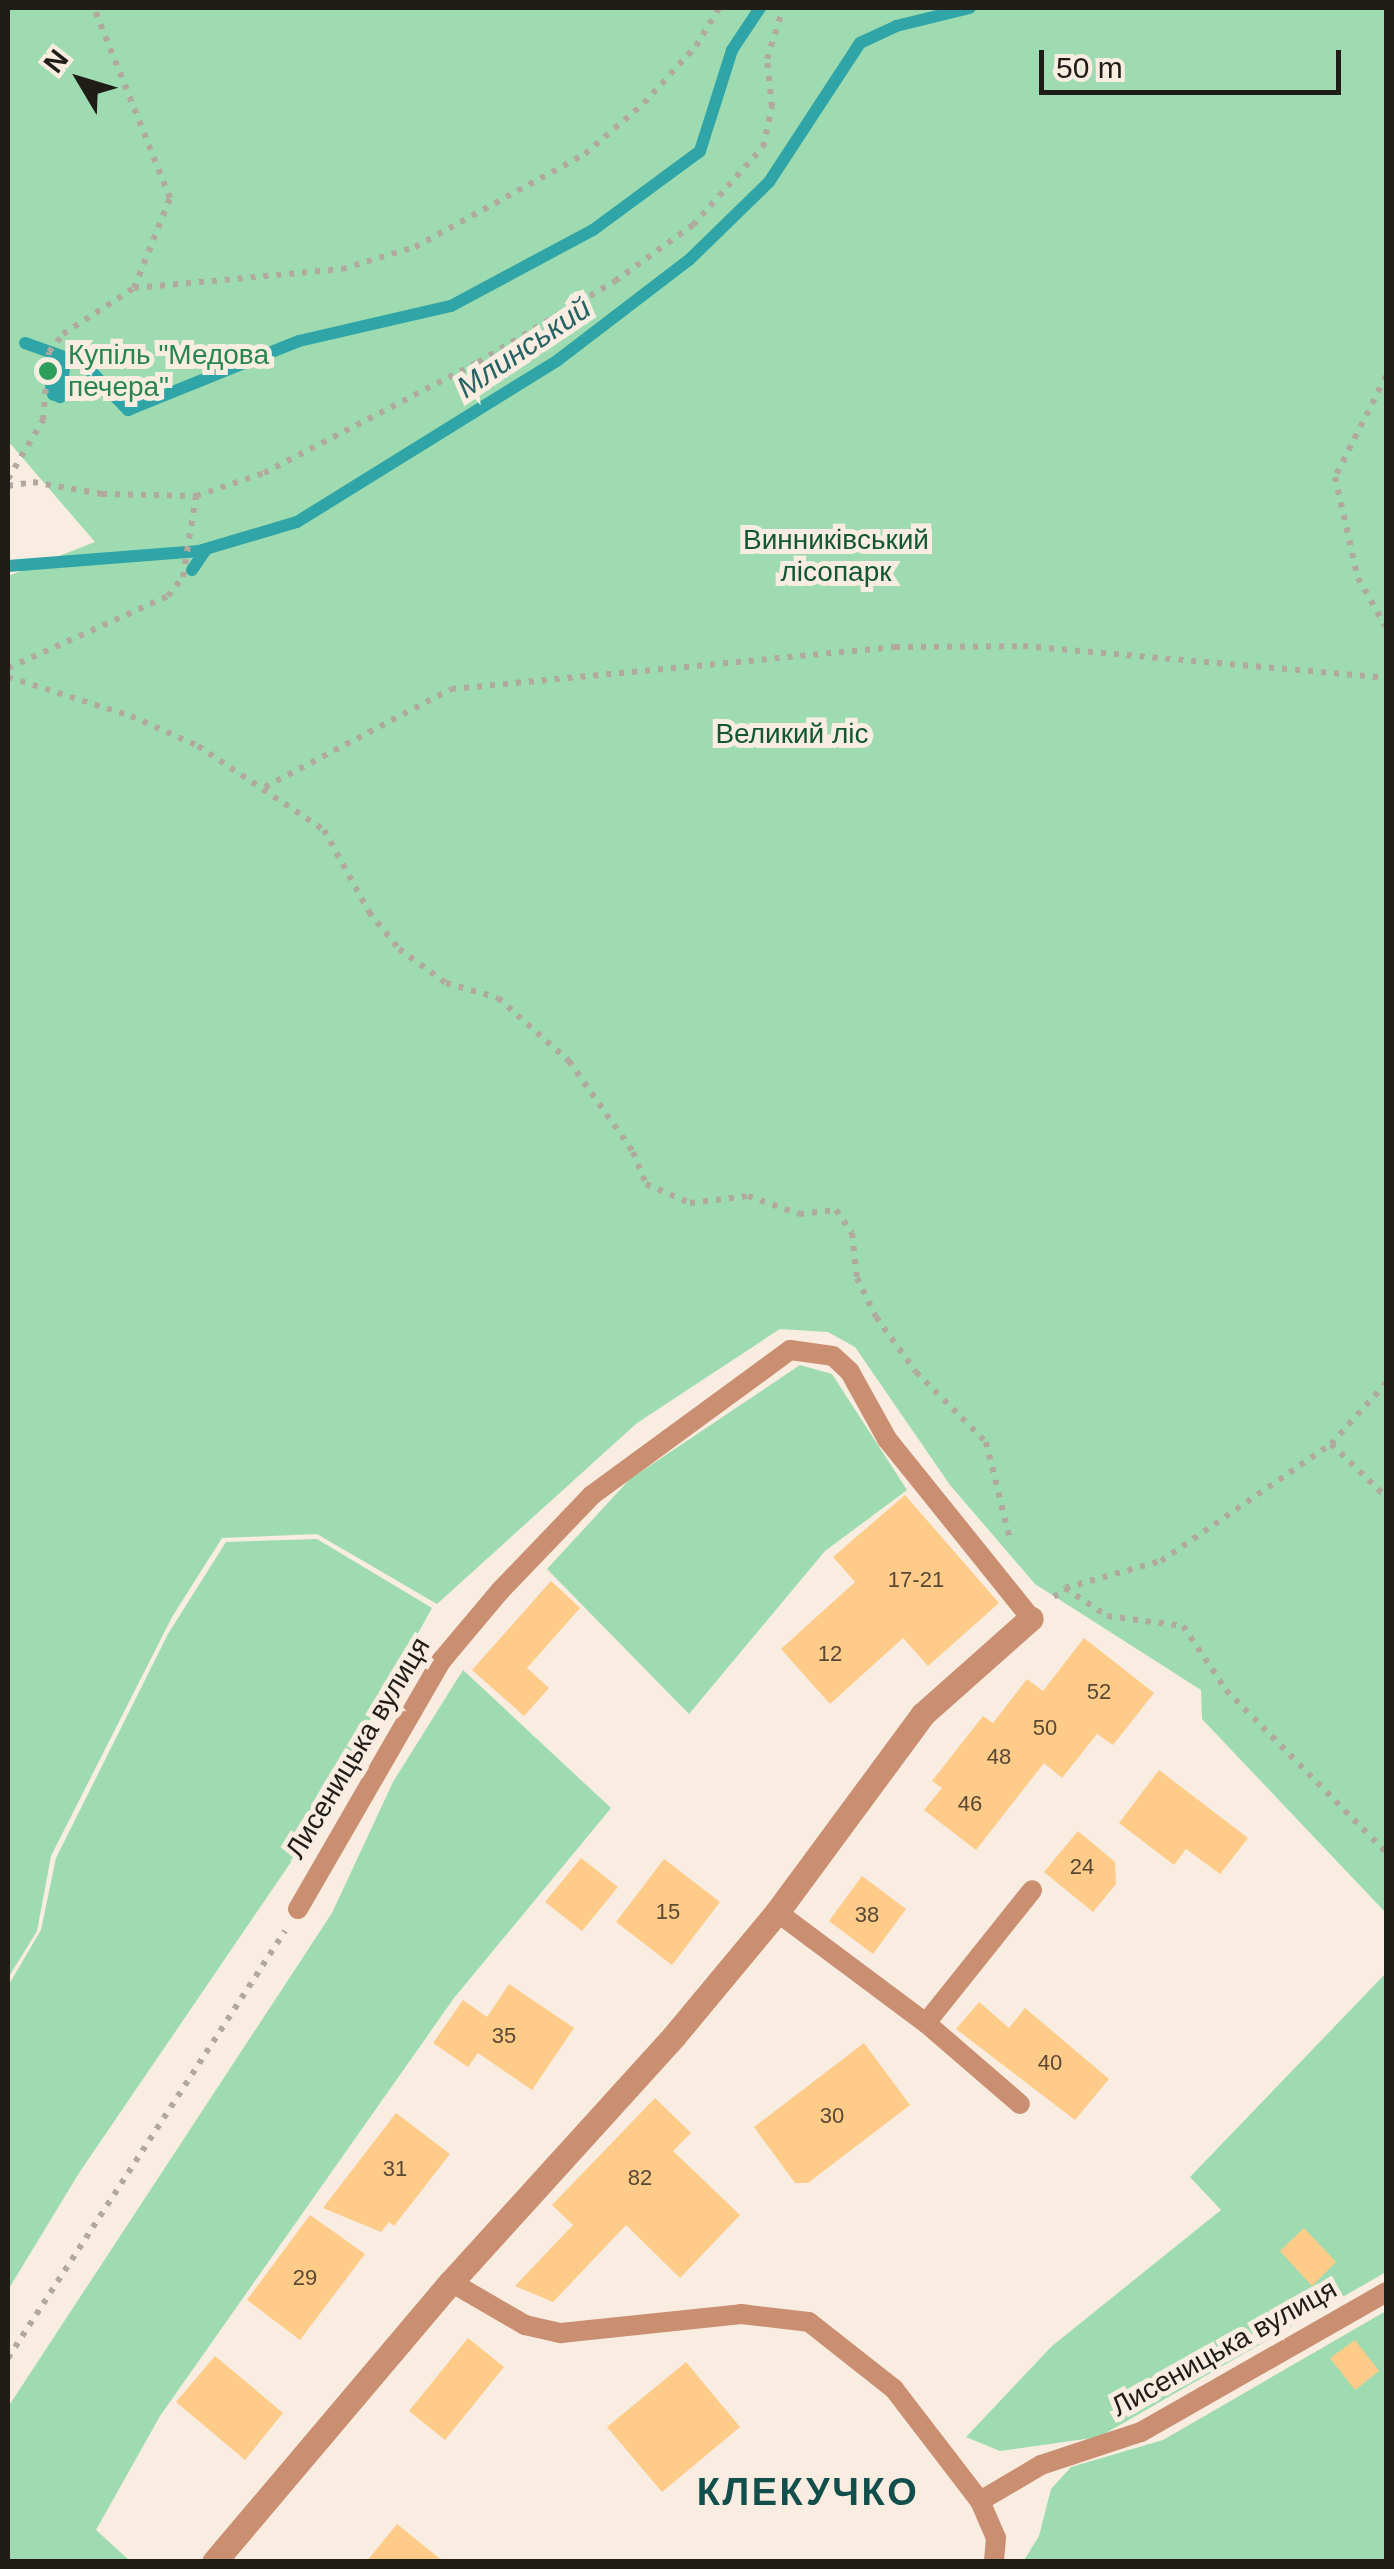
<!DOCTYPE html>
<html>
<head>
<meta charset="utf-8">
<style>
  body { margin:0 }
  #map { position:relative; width:1394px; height:2569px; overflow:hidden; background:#f8ede0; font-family:Helvetica,sans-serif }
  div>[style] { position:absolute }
  .green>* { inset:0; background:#9edbb0 }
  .stream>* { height:12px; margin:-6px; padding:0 6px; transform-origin:6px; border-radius:6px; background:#2fa5a7 }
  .building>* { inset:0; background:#fecb89 }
  .path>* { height:6px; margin-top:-3px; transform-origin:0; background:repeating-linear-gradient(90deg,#b1a89e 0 5px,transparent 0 13px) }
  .service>* { height:20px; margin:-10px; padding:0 10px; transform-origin:10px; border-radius:10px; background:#ca8f71 }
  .minor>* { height:25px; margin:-12.5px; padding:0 12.5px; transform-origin:12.5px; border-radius:12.5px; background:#ca8f71 }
  .dots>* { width:28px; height:28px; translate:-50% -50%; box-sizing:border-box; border:5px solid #f8ede0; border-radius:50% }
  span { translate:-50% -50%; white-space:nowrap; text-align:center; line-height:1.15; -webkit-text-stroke:10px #f8ede0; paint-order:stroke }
  .number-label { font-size:22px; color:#584834 }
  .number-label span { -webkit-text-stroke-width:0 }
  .leisure-label { font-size:28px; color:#27864d }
  .left { translate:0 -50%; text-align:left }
  .park-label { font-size:28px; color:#125730 }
  .street-label { font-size:28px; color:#201c18 }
  .water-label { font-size:30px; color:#256364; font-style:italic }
  .district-label { font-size:38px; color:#124f4c; font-weight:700; letter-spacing:2.5px }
  .frame { position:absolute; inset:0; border:10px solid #201c18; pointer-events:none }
  .north { position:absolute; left:30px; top:30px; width:100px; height:100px; -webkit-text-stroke:8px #f8ede0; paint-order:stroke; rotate:308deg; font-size:28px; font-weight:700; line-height:40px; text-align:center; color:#201c18 }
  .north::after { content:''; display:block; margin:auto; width:35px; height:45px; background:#201c18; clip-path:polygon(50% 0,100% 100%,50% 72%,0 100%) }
  .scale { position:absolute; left:1039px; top:50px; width:302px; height:45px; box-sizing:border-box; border:5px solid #201c18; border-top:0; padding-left:12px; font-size:30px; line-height:35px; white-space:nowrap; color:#201c18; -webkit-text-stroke:8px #f8ede0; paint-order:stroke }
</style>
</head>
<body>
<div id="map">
  <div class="green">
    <div style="clip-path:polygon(8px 8px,1386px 8px,1386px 1913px,1202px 1719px,1201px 1690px,1035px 1584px,950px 1485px,855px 1347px,828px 1332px,780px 1329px,637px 1423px,437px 1604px,317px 1534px,222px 1538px,172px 1617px,51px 1856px,37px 1931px,8px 1978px,8px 576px,95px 542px,8px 441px)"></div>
    <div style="clip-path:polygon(800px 1365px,832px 1374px,907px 1490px,825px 1551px,689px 1714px,547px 1569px,630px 1479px)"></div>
    <div style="clip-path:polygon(317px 1539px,432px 1608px,291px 1862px,79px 2173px,8px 2290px,8px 1986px,41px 1930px,56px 1858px,168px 1634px,226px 1542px)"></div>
    <div style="clip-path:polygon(463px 1670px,611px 1808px,454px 1998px,160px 2416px,96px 2530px,130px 2561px,8px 2561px,8px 2407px,332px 1913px,393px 1782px)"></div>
    <div style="clip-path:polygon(1386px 1973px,1386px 2272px,1099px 2437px,1000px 2451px,966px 2437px,1052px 2346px,1221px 2210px,1190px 2177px)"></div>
    <div style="clip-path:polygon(1386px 2311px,1386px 2561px,1023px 2562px,1039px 2536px,1051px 2489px,1071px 2467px,1163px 2440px)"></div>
  </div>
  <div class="stream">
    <div style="left:25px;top:343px;width:63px;rotate:19.6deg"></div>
    <div style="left:84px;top:364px;width:64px;rotate:46.3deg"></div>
    <div style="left:128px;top:410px;width:184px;rotate:-22deg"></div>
    <div style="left:299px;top:341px;width:156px;rotate:-13deg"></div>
    <div style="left:451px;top:306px;width:161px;rotate:-28.2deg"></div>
    <div style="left:593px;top:230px;width:133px;rotate:-36.4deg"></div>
    <div style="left:700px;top:151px;width:106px;rotate:-72.4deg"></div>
    <div style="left:732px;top:50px;width:50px;rotate:-56.3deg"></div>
    <div style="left:48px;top:371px;width:24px;rotate:78deg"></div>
    <div style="left:53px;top:394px;width:8px;rotate:23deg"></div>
    <div style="left:60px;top:397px;width:36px;rotate:-82deg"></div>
    <div style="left:65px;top:361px;width:11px;rotate:-10deg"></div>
    <div style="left:8px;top:566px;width:192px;rotate:-4.5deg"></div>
    <div style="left:199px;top:551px;width:102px;rotate:-16.5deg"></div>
    <div style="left:297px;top:522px;width:307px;rotate:-31.8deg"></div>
    <div style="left:558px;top:360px;width:165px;rotate:-37.4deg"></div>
    <div style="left:689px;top:260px;width:112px;rotate:-44.3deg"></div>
    <div style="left:769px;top:182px;width:166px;rotate:-56.8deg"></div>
    <div style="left:860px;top:43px;width:40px;rotate:-25deg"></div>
    <div style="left:896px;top:26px;width:76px;rotate:-13.7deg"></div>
    <div style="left:192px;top:570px;width:25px;rotate:-56deg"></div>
  </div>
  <div class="building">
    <div style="clip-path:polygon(905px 1495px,999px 1603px,928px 1666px,903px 1638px,830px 1704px,781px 1649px,855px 1582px,833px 1557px)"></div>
    <div style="clip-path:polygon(551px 1581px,580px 1608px,527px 1668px,549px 1688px,524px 1716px,472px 1670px)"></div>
    <div style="clip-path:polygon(1084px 1638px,1154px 1693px,1113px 1745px,1097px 1734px,1062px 1778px,1044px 1763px,976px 1850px,924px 1810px,942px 1788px,932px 1781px,983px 1716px,993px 1723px,1027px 1679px,1043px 1691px)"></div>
    <div style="clip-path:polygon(1159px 1770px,1248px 1838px,1220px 1874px,1186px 1849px,1174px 1865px,1119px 1823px)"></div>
    <div style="clip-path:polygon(1078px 1831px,1115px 1862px,1116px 1884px,1093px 1912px,1044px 1872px)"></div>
    <div style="clip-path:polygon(581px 1858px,618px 1887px,582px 1931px,545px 1902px)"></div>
    <div style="clip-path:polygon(664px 1859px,720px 1902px,672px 1965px,616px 1922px)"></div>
    <div style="clip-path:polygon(862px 1876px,906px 1909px,873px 1954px,829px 1921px)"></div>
    <div style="clip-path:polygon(509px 1984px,574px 2028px,532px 2090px,478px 2053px,468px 2067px,433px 2043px,463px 2000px,487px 2017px)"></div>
    <div style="clip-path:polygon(979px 2002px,1009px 2028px,1025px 2008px,1109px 2079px,1075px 2120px,956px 2029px)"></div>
    <div style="clip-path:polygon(864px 2043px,910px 2105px,808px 2183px,795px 2183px,754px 2127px)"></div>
    <div style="clip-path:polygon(655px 2098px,691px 2133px,673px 2151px,740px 2215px,680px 2278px,626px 2225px,553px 2302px,515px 2286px,573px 2225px,552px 2205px)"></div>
    <div style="clip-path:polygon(396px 2113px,450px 2154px,394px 2226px,389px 2222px,381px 2232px,323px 2208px)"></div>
    <div style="clip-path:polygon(310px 2215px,365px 2254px,300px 2340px,247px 2300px)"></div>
    <div style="clip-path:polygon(1304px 2228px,1336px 2262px,1312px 2286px,1280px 2251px)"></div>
    <div style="clip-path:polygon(468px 2338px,504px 2367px,445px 2440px,409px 2411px)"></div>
    <div style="clip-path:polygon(1355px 2340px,1379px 2371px,1355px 2390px,1330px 2358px)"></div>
    <div style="clip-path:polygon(215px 2356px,283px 2413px,245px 2460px,176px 2402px)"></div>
    <div style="clip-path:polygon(686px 2362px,740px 2427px,662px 2492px,607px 2427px)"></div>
    <div style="clip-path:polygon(397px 2524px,444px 2562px,366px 2562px)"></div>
  </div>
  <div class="path">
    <div style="left:134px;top:288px;width:209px;rotate:-5.2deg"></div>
    <div style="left:342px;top:269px;width:76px;rotate:-16.8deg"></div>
    <div style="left:415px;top:247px;width:194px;rotate:-28.7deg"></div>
    <div style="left:585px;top:154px;width:78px;rotate:-40.8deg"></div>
    <div style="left:644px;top:103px;width:77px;rotate:-47.6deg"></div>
    <div style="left:696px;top:46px;width:44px;rotate:-58.8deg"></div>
    <div style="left:1386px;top:376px;width:113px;rotate:116.8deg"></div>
    <div style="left:1335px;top:477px;width:104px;rotate:77.2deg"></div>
    <div style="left:1358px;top:578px;width:56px;rotate:60.3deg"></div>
    <div style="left:8px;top:479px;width:69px;rotate:-59.3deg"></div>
    <div style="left:43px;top:420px;width:68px;rotate:-85deg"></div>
    <div style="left:49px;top:352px;width:23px;rotate:-52deg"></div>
    <div style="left:63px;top:334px;width:85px;rotate:-32.9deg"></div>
    <div style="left:134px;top:288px;width:97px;rotate:-68.2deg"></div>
    <div style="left:170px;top:198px;width:205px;rotate:-111.8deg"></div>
    <div style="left:8px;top:486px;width:25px;rotate:-9deg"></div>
    <div style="left:33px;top:482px;width:70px;rotate:9.9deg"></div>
    <div style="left:102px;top:494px;width:94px;rotate:1.2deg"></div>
    <div style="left:196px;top:496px;width:72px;rotate:-18.7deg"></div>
    <div style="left:264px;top:473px;width:241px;rotate:-27.4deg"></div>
    <div style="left:478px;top:362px;width:159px;rotate:-30.6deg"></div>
    <div style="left:615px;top:281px;width:96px;rotate:-35.7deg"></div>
    <div style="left:693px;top:225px;width:105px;rotate:-48.1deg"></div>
    <div style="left:763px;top:147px;width:41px;rotate:-77.3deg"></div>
    <div style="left:772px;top:107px;width:48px;rotate:-95.9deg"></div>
    <div style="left:767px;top:59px;width:53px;rotate:-72.6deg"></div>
    <div style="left:8px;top:668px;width:175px;rotate:-24.2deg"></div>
    <div style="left:168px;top:596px;width:24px;rotate:-52deg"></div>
    <div style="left:183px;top:577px;width:82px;rotate:-80.9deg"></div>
    <div style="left:8px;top:677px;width:129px;rotate:17.6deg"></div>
    <div style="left:131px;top:716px;width:73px;rotate:24.1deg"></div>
    <div style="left:198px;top:746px;width:151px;rotate:33.7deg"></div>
    <div style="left:324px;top:830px;width:94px;rotate:61.2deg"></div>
    <div style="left:369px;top:912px;width:48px;rotate:51deg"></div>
    <div style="left:399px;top:949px;width:58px;rotate:35.9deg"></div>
    <div style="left:446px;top:983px;width:54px;rotate:16.1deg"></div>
    <div style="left:498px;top:998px;width:95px;rotate:41.6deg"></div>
    <div style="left:569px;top:1061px;width:111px;rotate:54.9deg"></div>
    <div style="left:633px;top:1152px;width:35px;rotate:68deg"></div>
    <div style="left:646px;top:1184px;width:48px;rotate:23.4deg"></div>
    <div style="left:690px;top:1203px;width:58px;rotate:-6.9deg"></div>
    <div style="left:748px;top:1196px;width:54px;rotate:19.4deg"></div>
    <div style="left:799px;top:1214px;width:37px;rotate:-6deg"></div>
    <div style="left:836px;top:1210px;width:28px;rotate:55deg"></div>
    <div style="left:852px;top:1233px;width:45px;rotate:83.7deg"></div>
    <div style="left:857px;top:1278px;width:43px;rotate:64deg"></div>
    <div style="left:876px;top:1317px;width:68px;rotate:54deg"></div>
    <div style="left:916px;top:1372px;width:99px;rotate:45deg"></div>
    <div style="left:986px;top:1442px;width:101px;rotate:76.2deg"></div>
    <div style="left:265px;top:787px;width:210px;rotate:-27.8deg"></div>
    <div style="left:451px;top:689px;width:446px;rotate:-5.4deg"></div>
    <div style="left:895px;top:647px;width:128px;rotate:-0.4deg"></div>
    <div style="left:1023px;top:646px;width:364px;rotate:5deg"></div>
    <div style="left:1331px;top:1444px;width:82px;rotate:-48deg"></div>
    <div style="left:1065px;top:1588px;width:50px;rotate:33.7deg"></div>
    <div style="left:1107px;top:1616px;width:77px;rotate:7.5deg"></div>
    <div style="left:1183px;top:1626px;width:77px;rotate:56.1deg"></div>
    <div style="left:1226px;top:1690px;width:228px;rotate:45.4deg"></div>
    <div style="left:1054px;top:1597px;width:14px;rotate:-39deg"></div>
    <div style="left:1065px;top:1588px;width:100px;rotate:-15.7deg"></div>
    <div style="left:1161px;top:1561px;width:206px;rotate:-34.5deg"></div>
    <div style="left:1331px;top:1444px;width:76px;rotate:43.9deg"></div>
    <div style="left:8px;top:2358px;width:509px;rotate:-57.03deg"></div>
  </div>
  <div class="service">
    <div style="left:298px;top:1909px;width:288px;rotate:-60deg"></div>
    <div style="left:442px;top:1660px;width:90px;rotate:-50deg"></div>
    <div style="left:500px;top:1591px;width:133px;rotate:-46.2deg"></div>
    <div style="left:592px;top:1495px;width:245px;rotate:-36.2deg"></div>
    <div style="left:790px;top:1350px;width:43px;rotate:7.9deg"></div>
    <div style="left:833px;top:1356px;width:23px;rotate:43deg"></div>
    <div style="left:850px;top:1372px;width:77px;rotate:61.1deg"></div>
    <div style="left:887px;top:1439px;width:230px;rotate:51.2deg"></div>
    <div style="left:777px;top:1912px;width:186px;rotate:36.7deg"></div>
    <div style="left:926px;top:2023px;width:170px;rotate:-51.4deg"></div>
    <div style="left:926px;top:2023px;width:124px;rotate:40.8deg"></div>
    <div style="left:451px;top:2282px;width:86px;rotate:30.2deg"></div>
    <div style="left:525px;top:2325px;width:37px;rotate:13deg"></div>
    <div style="left:561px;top:2333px;width:181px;rotate:-6deg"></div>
    <div style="left:741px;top:2314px;width:68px;rotate:6.7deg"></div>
    <div style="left:809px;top:2322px;width:108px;rotate:38.2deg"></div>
    <div style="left:894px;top:2389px;width:141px;rotate:52.5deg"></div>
    <div style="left:980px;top:2501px;width:40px;rotate:66.6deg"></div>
    <div style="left:996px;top:2538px;width:24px;rotate:95deg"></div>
    <div style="left:980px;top:2501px;width:71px;rotate:-30.5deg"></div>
    <div style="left:1041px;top:2465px;width:105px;rotate:-18.3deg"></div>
    <div style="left:1141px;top:2432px;width:282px;rotate:-29.7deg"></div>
  </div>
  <div class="minor">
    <div style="left:214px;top:2562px;width:367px;rotate:-49.8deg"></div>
    <div style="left:451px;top:2282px;width:332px;rotate:-47.8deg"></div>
    <div style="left:674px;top:2036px;width:161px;rotate:-50.3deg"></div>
    <div style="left:777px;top:1912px;width:246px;rotate:-53.6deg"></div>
    <div style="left:923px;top:1714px;width:144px;rotate:-41.6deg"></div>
  </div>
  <div class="dots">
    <div style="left:48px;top:371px;background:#2e9e5b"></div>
  </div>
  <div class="number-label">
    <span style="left:916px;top:1580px">17-21</span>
    <span style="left:830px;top:1654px">12</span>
    <span style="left:1099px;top:1692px">52</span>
    <span style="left:1045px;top:1728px">50</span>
    <span style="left:999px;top:1757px">48</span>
    <span style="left:970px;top:1804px">46</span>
    <span style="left:1082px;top:1867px">24</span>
    <span style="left:668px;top:1912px">15</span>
    <span style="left:867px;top:1915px">38</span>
    <span style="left:504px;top:2036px">35</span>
    <span style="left:1050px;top:2063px">40</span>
    <span style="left:832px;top:2116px">30</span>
    <span style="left:395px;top:2169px">31</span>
    <span style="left:640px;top:2178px">82</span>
    <span style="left:305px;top:2278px">29</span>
  </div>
  <div class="leisure-label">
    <span class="left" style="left:68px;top:371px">Купіль "Медова<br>печера"</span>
  </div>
  <div class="park-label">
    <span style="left:836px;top:556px">Винниківський<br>лісопарк</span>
    <span style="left:792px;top:734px">Великий ліс</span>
  </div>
  <div class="street-label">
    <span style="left:358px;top:1748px;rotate:-59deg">Лисеницька вулиця</span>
    <span style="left:1224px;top:2348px;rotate:-29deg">Лисеницька вулиця</span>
  </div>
  <div class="water-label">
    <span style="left:524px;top:348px;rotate:-34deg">Млинський</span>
  </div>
  <div class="district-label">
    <span style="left:808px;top:2493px">КЛЕКУЧКО</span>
  </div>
  <div class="frame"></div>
  <div class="north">N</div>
  <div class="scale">50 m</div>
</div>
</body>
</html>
